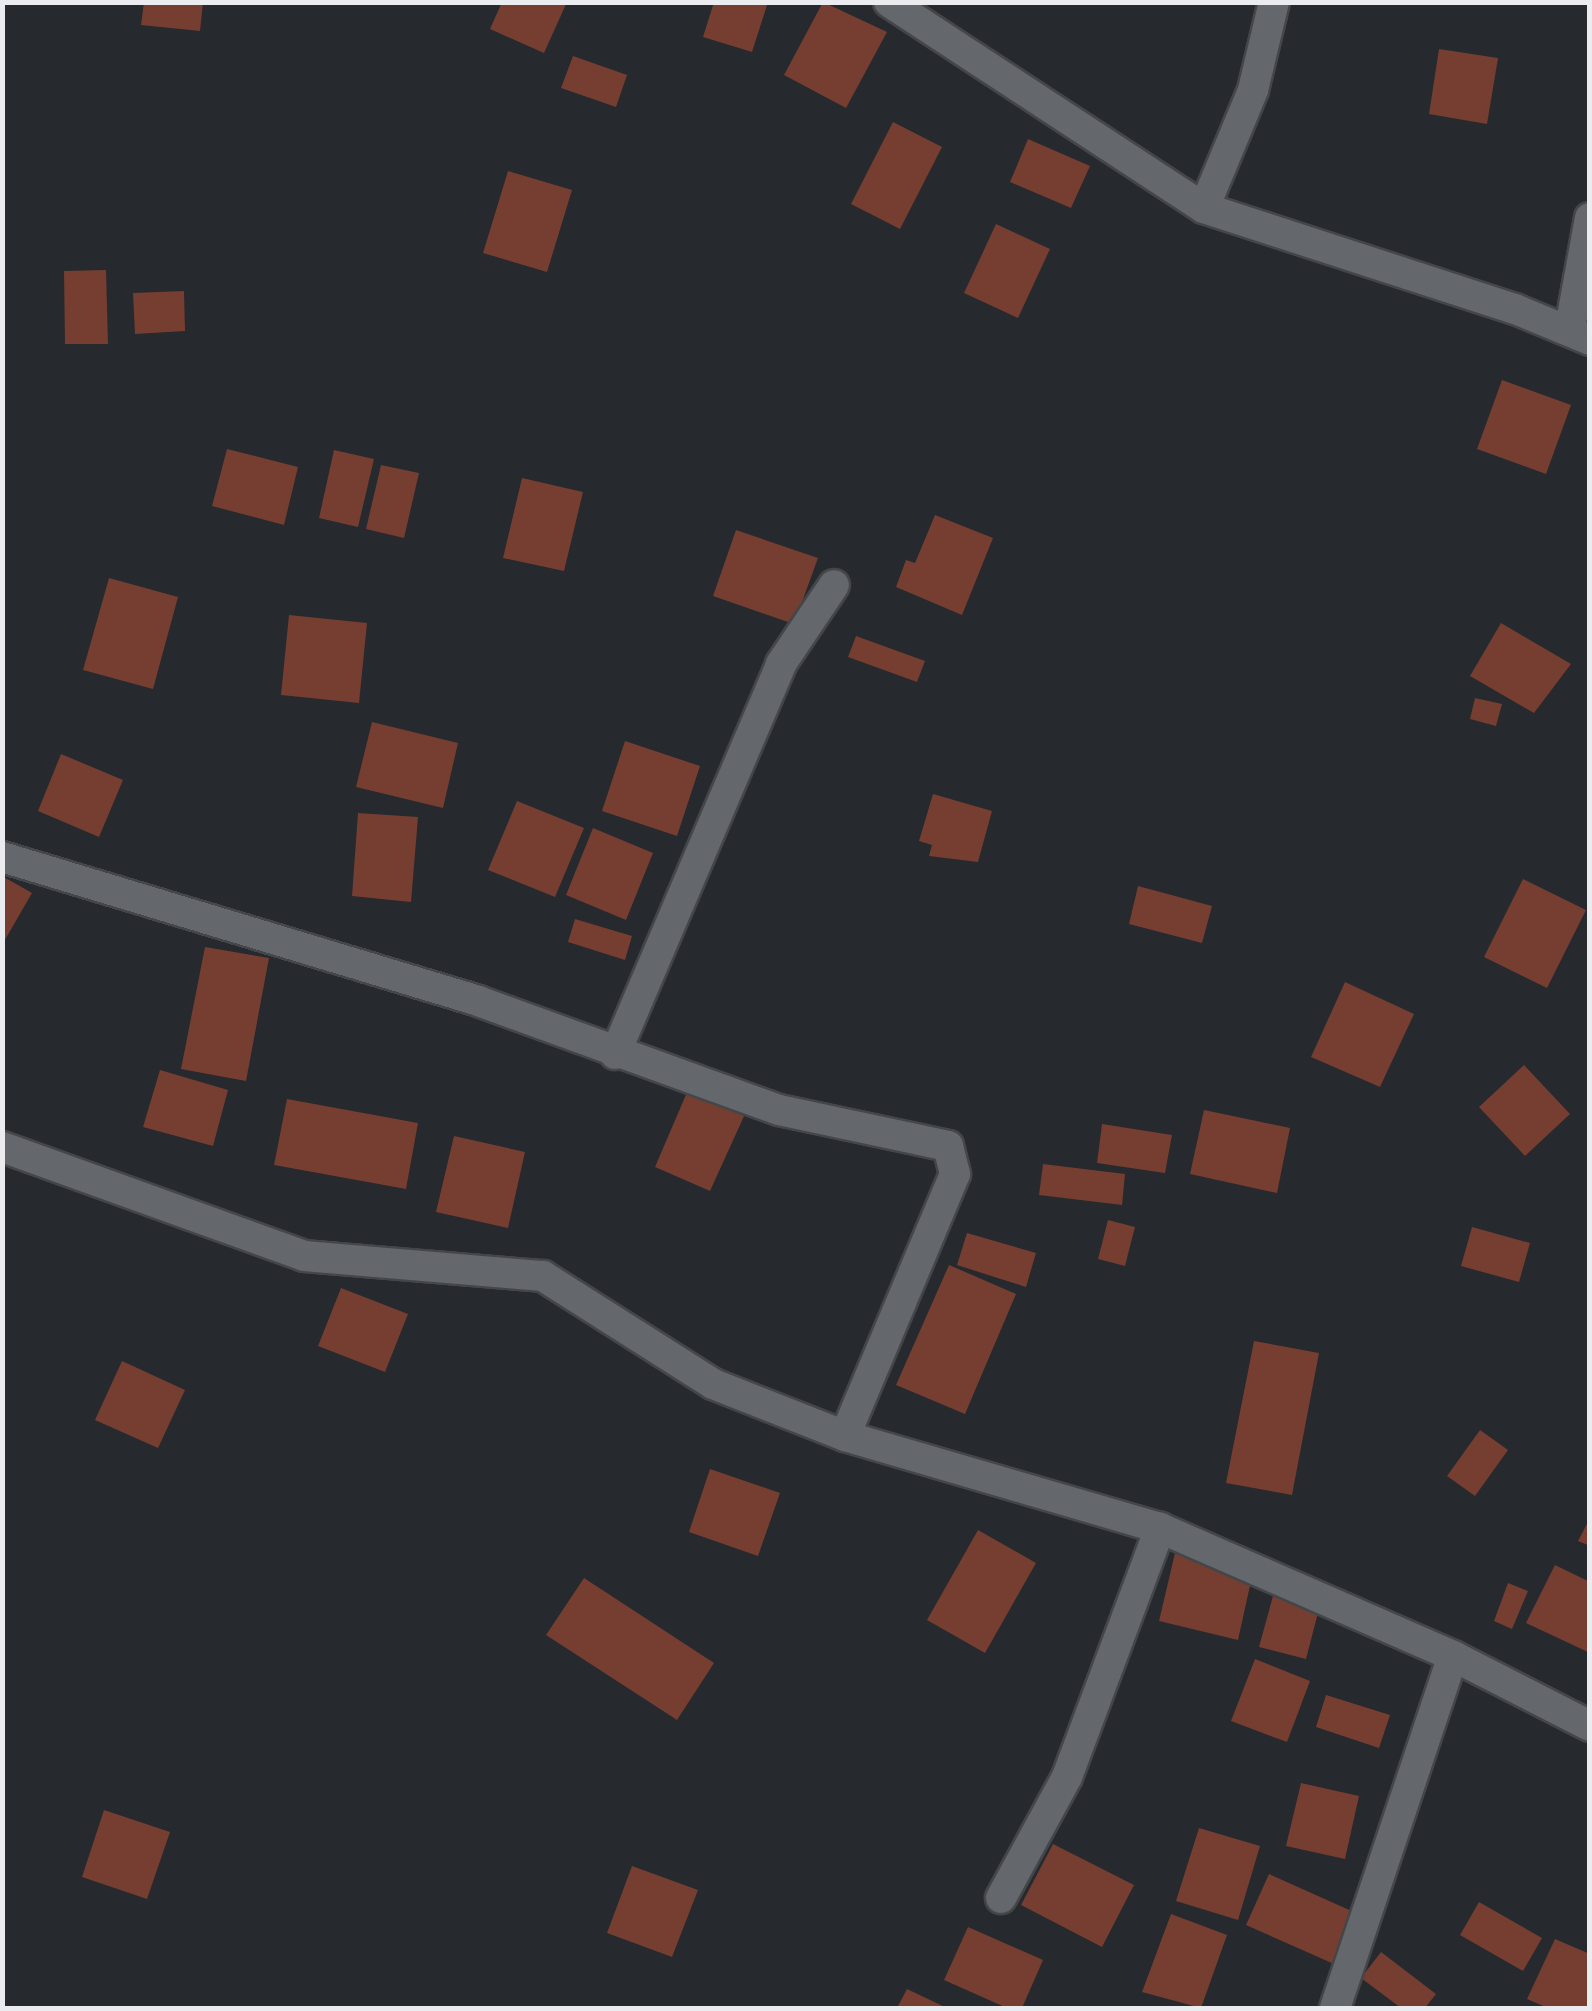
<!DOCTYPE html>
<html>
<head>
<meta charset="utf-8">
<style>
  body { margin:0 }
  #map { position:relative; width:1592px; height:2011px; overflow:hidden; background:#26292d; font-family:Spectral,serif }
  div>[style] { position:absolute }
  .building>* { inset:0; background:#753e31 }
  .roads { filter:drop-shadow(2px 0 #444649) drop-shadow(-2px 0 #444649) drop-shadow(0 2px #444649) drop-shadow(0 -2px #444649) }
  .minor>* { height:30px; margin:-15px; padding:0 15px; transform-origin:15px; border-radius:15px; background:#64676c }
  span { translate:-50% -50%; white-space:nowrap; text-align:center; line-height:1.15; -webkit-text-stroke:8px #101113; paint-order:stroke }
  .frame { position:absolute; inset:0; border:5px solid #ebecef; pointer-events:none }
</style>
</head>
<body>
<div id="map">
  <div class="building">
    <div style="clip-path:polygon(144px 2px,203px 2px,200px 31px,141px 25px)"></div>
    <div style="clip-path:polygon(502px 2px,567px 2px,544px 53px,490px 29px)"></div>
    <div style="clip-path:polygon(714px 2px,768px 2px,752px 52px,703px 37px)"></div>
    <div style="clip-path:polygon(823px 2px,887px 32px,846px 108px,784px 75px)"></div>
    <div style="clip-path:polygon(1439px 49px,1498px 58px,1487px 124px,1429px 114px)"></div>
    <div style="clip-path:polygon(573px 56px,627px 75px,616px 107px,561px 88px)"></div>
    <div style="clip-path:polygon(893px 122px,942px 147px,900px 229px,851px 204px)"></div>
    <div style="clip-path:polygon(1028px 139px,1090px 166px,1071px 208px,1010px 182px)"></div>
    <div style="clip-path:polygon(508px 171px,572px 190px,547px 272px,483px 253px)"></div>
    <div style="clip-path:polygon(996px 224px,1050px 249px,1018px 318px,964px 293px)"></div>
    <div style="clip-path:polygon(106px 270px,108px 344px,65px 344px,64px 271px)"></div>
    <div style="clip-path:polygon(184px 291px,185px 331px,135px 334px,133px 293px)"></div>
    <div style="clip-path:polygon(1502px 380px,1571px 405px,1546px 474px,1477px 449px)"></div>
    <div style="clip-path:polygon(227px 449px,298px 467px,284px 525px,212px 506px)"></div>
    <div style="clip-path:polygon(334px 450px,374px 459px,358px 527px,319px 518px)"></div>
    <div style="clip-path:polygon(381px 465px,419px 473px,404px 538px,366px 529px)"></div>
    <div style="clip-path:polygon(522px 478px,583px 492px,564px 571px,503px 558px)"></div>
    <div style="clip-path:polygon(935px 515px,993px 538px,962px 615px,896px 587px,906px 560px,915px 563px)"></div>
    <div style="clip-path:polygon(736px 530px,818px 558px,794px 624px,713px 596px)"></div>
    <div style="clip-path:polygon(109px 578px,178px 597px,153px 689px,83px 670px)"></div>
    <div style="clip-path:polygon(289px 615px,367px 623px,359px 703px,281px 695px)"></div>
    <div style="clip-path:polygon(1501px 623px,1571px 664px,1534px 713px,1470px 676px)"></div>
    <div style="clip-path:polygon(856px 636px,925px 661px,917px 682px,848px 657px)"></div>
    <div style="clip-path:polygon(1475px 698px,1502px 704px,1496px 726px,1470px 719px)"></div>
    <div style="clip-path:polygon(372px 722px,458px 743px,443px 808px,356px 787px)"></div>
    <div style="clip-path:polygon(625px 741px,700px 766px,677px 836px,602px 811px)"></div>
    <div style="clip-path:polygon(61px 754px,123px 780px,99px 837px,38px 811px)"></div>
    <div style="clip-path:polygon(933px 794px,992px 811px,978px 862px,929px 856px,932px 845px,919px 841px)"></div>
    <div style="clip-path:polygon(517px 801px,584px 828px,555px 897px,488px 870px)"></div>
    <div style="clip-path:polygon(358px 813px,418px 817px,411px 902px,352px 896px)"></div>
    <div style="clip-path:polygon(593px 828px,653px 853px,626px 920px,566px 895px)"></div>
    <div style="clip-path:polygon(2px 876px,32px 893px,2px 945px)"></div>
    <div style="clip-path:polygon(1523px 879px,1586px 910px,1547px 988px,1484px 957px)"></div>
    <div style="clip-path:polygon(1138px 886px,1212px 906px,1202px 943px,1129px 924px)"></div>
    <div style="clip-path:polygon(575px 919px,632px 936px,625px 960px,568px 942px)"></div>
    <div style="clip-path:polygon(205px 947px,269px 958px,246px 1081px,181px 1069px)"></div>
    <div style="clip-path:polygon(1345px 982px,1414px 1014px,1380px 1087px,1311px 1057px)"></div>
    <div style="clip-path:polygon(1524px 1065px,1570px 1114px,1525px 1156px,1479px 1107px)"></div>
    <div style="clip-path:polygon(160px 1070px,228px 1090px,213px 1146px,143px 1127px)"></div>
    <div style="clip-path:polygon(688px 1090px,745px 1114px,710px 1191px,655px 1167px)"></div>
    <div style="clip-path:polygon(287px 1099px,418px 1123px,406px 1189px,274px 1165px)"></div>
    <div style="clip-path:polygon(1204px 1110px,1290px 1128px,1277px 1193px,1190px 1174px)"></div>
    <div style="clip-path:polygon(1102px 1124px,1172px 1135px,1165px 1173px,1097px 1163px)"></div>
    <div style="clip-path:polygon(454px 1136px,525px 1152px,508px 1228px,436px 1212px)"></div>
    <div style="clip-path:polygon(1043px 1164px,1125px 1174px,1122px 1205px,1039px 1195px)"></div>
    <div style="clip-path:polygon(1108px 1220px,1135px 1227px,1125px 1266px,1098px 1259px)"></div>
    <div style="clip-path:polygon(1472px 1227px,1530px 1243px,1519px 1282px,1461px 1266px)"></div>
    <div style="clip-path:polygon(967px 1233px,1036px 1253px,1026px 1287px,957px 1265px)"></div>
    <div style="clip-path:polygon(949px 1265px,1016px 1294px,965px 1414px,896px 1385px)"></div>
    <div style="clip-path:polygon(341px 1288px,408px 1314px,385px 1372px,318px 1346px)"></div>
    <div style="clip-path:polygon(1254px 1341px,1319px 1353px,1292px 1495px,1226px 1483px)"></div>
    <div style="clip-path:polygon(122px 1361px,185px 1390px,158px 1448px,95px 1420px)"></div>
    <div style="clip-path:polygon(1480px 1430px,1508px 1450px,1475px 1496px,1447px 1476px)"></div>
    <div style="clip-path:polygon(710px 1469px,780px 1493px,758px 1556px,689px 1532px)"></div>
    <div style="clip-path:polygon(1590px 1518px,1590px 1546px,1578px 1541px)"></div>
    <div style="clip-path:polygon(978px 1530px,1036px 1563px,985px 1653px,927px 1620px)"></div>
    <div style="clip-path:polygon(1175px 1553px,1253px 1572px,1238px 1640px,1159px 1621px)"></div>
    <div style="clip-path:polygon(1555px 1565px,1590px 1582px,1590px 1653px,1526px 1623px)"></div>
    <div style="clip-path:polygon(584px 1578px,714px 1663px,677px 1720px,546px 1635px)"></div>
    <div style="clip-path:polygon(1508px 1583px,1528px 1591px,1512px 1629px,1494px 1621px)"></div>
    <div style="clip-path:polygon(1273px 1596px,1319px 1609px,1306px 1659px,1259px 1647px)"></div>
    <div style="clip-path:polygon(1255px 1659px,1310px 1681px,1287px 1742px,1231px 1721px)"></div>
    <div style="clip-path:polygon(1326px 1695px,1390px 1715px,1379px 1748px,1316px 1727px)"></div>
    <div style="clip-path:polygon(1301px 1783px,1359px 1796px,1345px 1859px,1286px 1846px)"></div>
    <div style="clip-path:polygon(104px 1810px,170px 1832px,147px 1899px,82px 1877px)"></div>
    <div style="clip-path:polygon(1199px 1828px,1260px 1846px,1238px 1920px,1176px 1901px)"></div>
    <div style="clip-path:polygon(1053px 1844px,1134px 1885px,1102px 1947px,1021px 1905px)"></div>
    <div style="clip-path:polygon(632px 1866px,698px 1890px,672px 1957px,607px 1933px)"></div>
    <div style="clip-path:polygon(1269px 1874px,1356px 1913px,1334px 1964px,1246px 1925px)"></div>
    <div style="clip-path:polygon(1479px 1902px,1542px 1938px,1523px 1971px,1460px 1935px)"></div>
    <div style="clip-path:polygon(1171px 1914px,1227px 1935px,1201px 2008px,1142px 1992px)"></div>
    <div style="clip-path:polygon(968px 1927px,1043px 1960px,1022px 2008px,1007px 2008px,944px 1980px)"></div>
    <div style="clip-path:polygon(1555px 1939px,1590px 1954px,1590px 2008px,1548px 2008px,1527px 1999px)"></div>
    <div style="clip-path:polygon(1381px 1952px,1436px 1994px,1425px 2008px,1401px 2008px,1361px 1978px)"></div>
    <div style="clip-path:polygon(907px 1989px,947px 2008px,897px 2008px)"></div>
  </div>
  <div class="roads">
    <div class="minor">
      <div style="left:889px;top:2px;width:376px;rotate:33.2deg"></div>
      <div style="left:1204px;top:208px;width:327px;rotate:18deg"></div>
      <div style="left:1515px;top:309px;width:81px;rotate:22.5deg"></div>
      <div style="left:1204px;top:208px;width:128px;rotate:-67.4deg"></div>
      <div style="left:1253px;top:90px;width:90px;rotate:-76.6deg"></div>
      <div style="left:1570px;top:328px;width:112px;rotate:-79.7deg"></div>
      <div style="left:2px;top:857px;width:497px;rotate:16.8deg"></div>
      <div style="left:478px;top:1001px;width:320px;rotate:19.9deg"></div>
      <div style="left:779px;top:1110px;width:173px;rotate:12deg"></div>
      <div style="left:948px;top:1146px;width:29px;rotate:76deg"></div>
      <div style="left:955px;top:1174px;width:284px;rotate:112.8deg"></div>
      <div style="left:615px;top:1054px;width:424px;rotate:-66.9deg"></div>
      <div style="left:781px;top:664px;width:95px;rotate:-56.1deg"></div>
      <div style="left:2px;top:1147px;width:321px;rotate:19.8deg"></div>
      <div style="left:304px;top:1256px;width:240px;rotate:4.8deg"></div>
      <div style="left:543px;top:1276px;width:201px;rotate:32.4deg"></div>
      <div style="left:713px;top:1384px;width:142px;rotate:21.5deg"></div>
      <div style="left:845px;top:1436px;width:328px;rotate:16.3deg"></div>
      <div style="left:1160px;top:1528px;width:320px;rotate:23.6deg"></div>
      <div style="left:1453px;top:1656px;width:154px;rotate:27.1deg"></div>
      <div style="left:1001px;top:1898px;width:138px;rotate:-61.4deg"></div>
      <div style="left:1067px;top:1777px;width:266px;rotate:-69.5deg"></div>
      <div style="left:1335px;top:2008px;width:371px;rotate:-71.5deg"></div>
    </div>
  </div>
  <div class="frame"></div>
</div>
</body>
</html>
